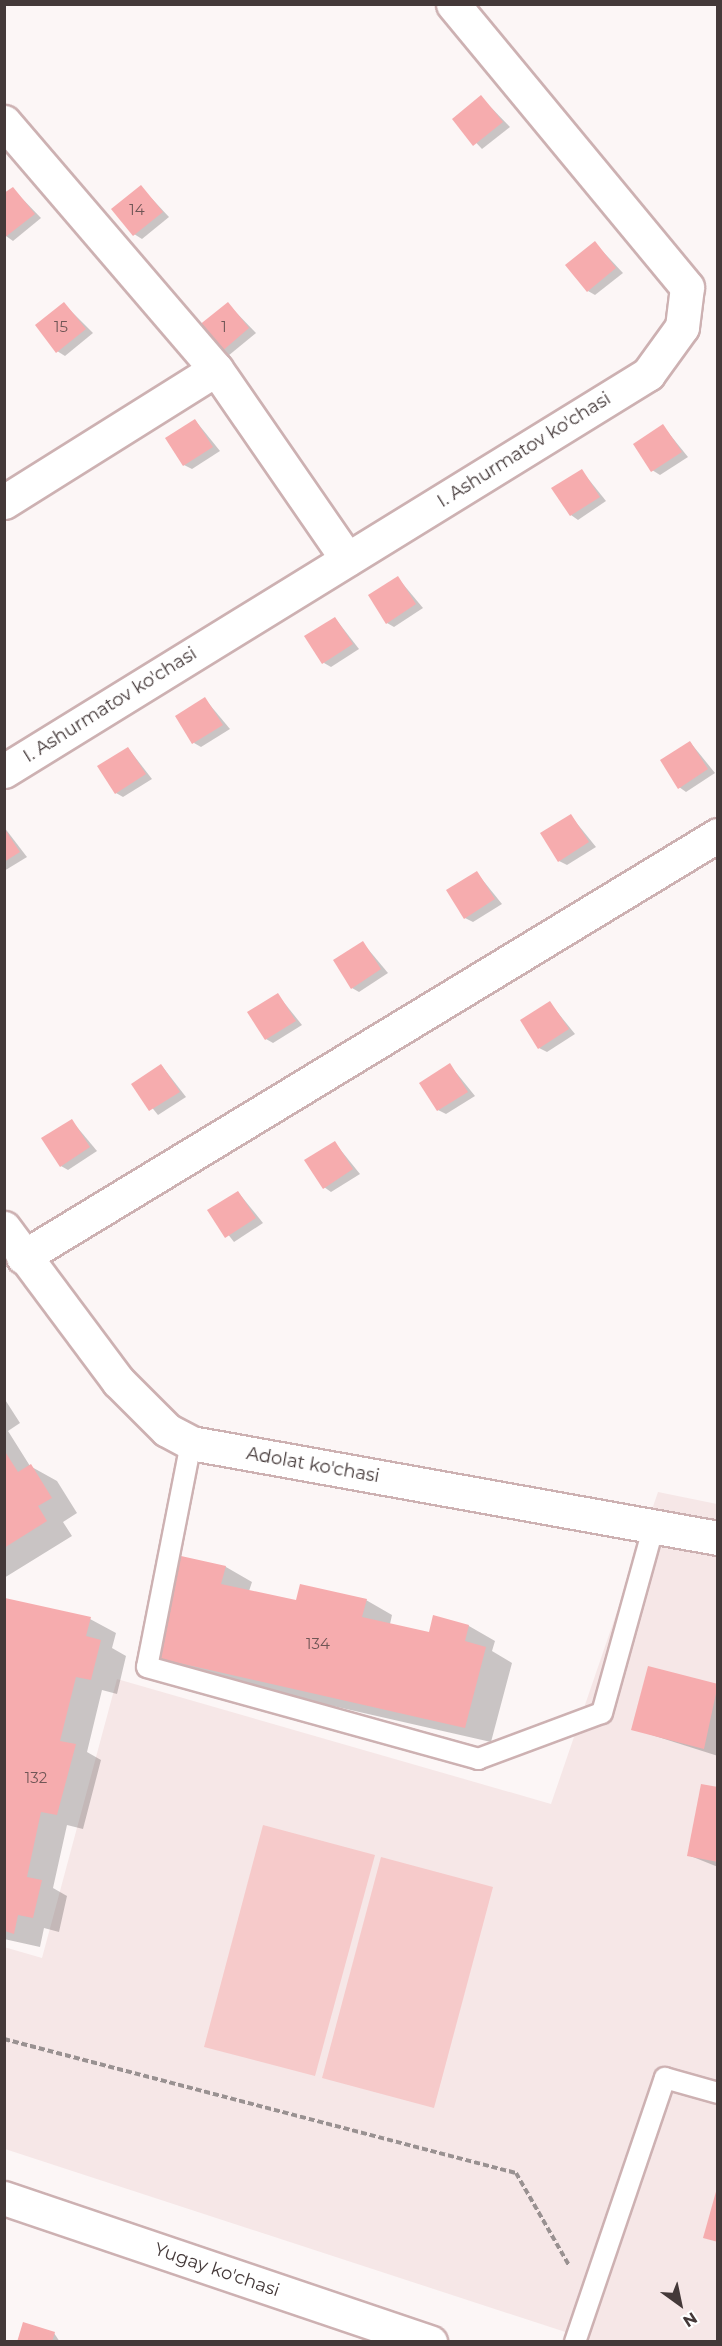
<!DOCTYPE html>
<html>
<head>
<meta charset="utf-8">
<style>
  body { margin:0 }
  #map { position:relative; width:722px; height:2346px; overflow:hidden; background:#fcf6f6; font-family:Montserrat,sans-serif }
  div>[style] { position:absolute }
  .built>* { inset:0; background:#f6e7e7 }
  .green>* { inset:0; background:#f6caca }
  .shadow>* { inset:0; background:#0003 }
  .building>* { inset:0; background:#f6acae }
  .path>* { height:4px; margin-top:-2px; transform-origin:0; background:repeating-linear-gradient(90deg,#999191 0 6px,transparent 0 9px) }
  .roads { filter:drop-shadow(2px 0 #cdb1b2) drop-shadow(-2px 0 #cdb1b2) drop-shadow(0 2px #cdb1b2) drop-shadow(0 -2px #cdb1b2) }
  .service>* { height:20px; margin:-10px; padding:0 10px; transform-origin:10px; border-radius:10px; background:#fff }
  .minor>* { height:33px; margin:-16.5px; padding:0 16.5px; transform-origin:16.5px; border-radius:16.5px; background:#fff }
  .secondary>* { height:33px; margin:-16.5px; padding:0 16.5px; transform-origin:16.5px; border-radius:16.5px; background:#fff }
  span { translate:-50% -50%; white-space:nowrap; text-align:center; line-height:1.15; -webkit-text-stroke:4.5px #fff; paint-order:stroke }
  .number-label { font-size:15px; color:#705656 }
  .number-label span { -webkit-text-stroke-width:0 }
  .street-label { font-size:18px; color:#443939 }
  .frame { position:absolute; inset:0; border:6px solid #443939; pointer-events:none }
  .north { position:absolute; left:650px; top:2274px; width:60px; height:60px; -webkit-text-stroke:4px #fff; paint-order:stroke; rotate:147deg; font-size:16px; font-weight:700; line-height:24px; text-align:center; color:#443939 }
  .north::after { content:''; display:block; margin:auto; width:21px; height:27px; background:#443939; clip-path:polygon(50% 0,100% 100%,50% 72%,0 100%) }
</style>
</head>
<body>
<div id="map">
  <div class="built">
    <div style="clip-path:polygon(658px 1492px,717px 1504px,717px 2341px,593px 2341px,5px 2149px,4px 1947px,42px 1958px,117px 1679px,551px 1804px)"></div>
  </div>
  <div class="green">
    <div style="clip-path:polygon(263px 1825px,375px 1855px,315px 2076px,204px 2047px)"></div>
    <div style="clip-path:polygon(381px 1857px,493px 1887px,434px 2108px,322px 2078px)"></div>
  </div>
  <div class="shadow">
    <div style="clip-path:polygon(481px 97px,510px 127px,482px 149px,454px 119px)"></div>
    <div style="clip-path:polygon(141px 187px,169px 217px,142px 239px,134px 234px)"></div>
    <div style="clip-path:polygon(13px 189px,41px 218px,13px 241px,6px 236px)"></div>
    <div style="clip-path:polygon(595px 243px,623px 273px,595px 295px,588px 291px)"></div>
    <div style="clip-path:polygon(64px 304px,93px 333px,65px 356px,57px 351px)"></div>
    <div style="clip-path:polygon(228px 304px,256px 333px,228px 356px,221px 351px)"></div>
    <div style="clip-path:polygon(195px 420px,220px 451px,192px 469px,184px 465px)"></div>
    <div style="clip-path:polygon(663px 426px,688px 457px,660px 475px,652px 470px)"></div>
    <div style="clip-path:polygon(582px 471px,606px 501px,578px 520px,571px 515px)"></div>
    <div style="clip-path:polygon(398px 578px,423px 608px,394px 627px,387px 623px)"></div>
    <div style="clip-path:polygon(335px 618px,359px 649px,331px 667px,324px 663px)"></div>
    <div style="clip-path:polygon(205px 699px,230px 729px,201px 747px,194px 743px)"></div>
    <div style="clip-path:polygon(690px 742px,715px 773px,686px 792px,679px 787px)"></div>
    <div style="clip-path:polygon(128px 748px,152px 779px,123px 797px,116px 793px)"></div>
    <div style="clip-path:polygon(571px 816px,596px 847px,567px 865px,559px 861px)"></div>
    <div style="clip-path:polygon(4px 827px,27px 857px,4px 871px)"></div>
    <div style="clip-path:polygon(477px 873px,502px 904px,473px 922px,465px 918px)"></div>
    <div style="clip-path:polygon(363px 943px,388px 973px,359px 992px,352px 988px)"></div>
    <div style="clip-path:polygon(278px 995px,302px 1025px,273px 1043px,266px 1039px)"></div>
    <div style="clip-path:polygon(550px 1003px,575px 1034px,547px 1052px,539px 1048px)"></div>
    <div style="clip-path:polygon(450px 1065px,475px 1096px,446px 1114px,438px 1110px)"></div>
    <div style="clip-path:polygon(162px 1066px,186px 1097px,158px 1115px,133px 1084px)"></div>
    <div style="clip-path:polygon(72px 1121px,97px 1151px,68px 1170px,61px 1166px)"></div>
    <div style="clip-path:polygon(335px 1143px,360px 1174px,331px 1192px,324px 1187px)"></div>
    <div style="clip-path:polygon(238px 1192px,263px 1223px,234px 1242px,209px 1210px)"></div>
    <div style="clip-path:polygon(4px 1398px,20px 1423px,8px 1431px,30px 1466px,57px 1481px,77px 1513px,63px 1522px,72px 1536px,4px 1578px)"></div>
    <div style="clip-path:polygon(182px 1558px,226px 1567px,252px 1582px,249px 1591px,298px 1602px,366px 1600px,392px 1615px,390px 1624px,430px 1634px,434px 1617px,469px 1626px,495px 1641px,492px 1651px,512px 1663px,491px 1742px,184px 1672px,159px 1657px)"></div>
    <div style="clip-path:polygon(4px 1600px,90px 1619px,116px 1633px,112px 1648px,126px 1656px,117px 1694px,102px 1690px,87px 1752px,101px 1760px,83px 1829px,67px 1825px,53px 1888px,67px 1896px,59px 1932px,44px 1928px,40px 1947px,4px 1939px)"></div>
    <div style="clip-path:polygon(718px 1686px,718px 1756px,633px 1729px)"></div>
    <div style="clip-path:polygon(718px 1788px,718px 1867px,688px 1855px)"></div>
    <div style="clip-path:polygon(54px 2333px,60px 2342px,19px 2342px)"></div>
  </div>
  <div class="building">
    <div style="clip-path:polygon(481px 95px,503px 122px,473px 146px,452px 119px)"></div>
    <div style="clip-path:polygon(141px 185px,163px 212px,133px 236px,111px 209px)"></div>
    <div style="clip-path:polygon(13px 187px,35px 214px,4px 238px,4px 193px)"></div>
    <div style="clip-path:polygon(595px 241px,616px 268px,587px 292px,565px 265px)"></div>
    <div style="clip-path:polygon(64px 302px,86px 329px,56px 353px,35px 325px)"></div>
    <div style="clip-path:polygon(228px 302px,249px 328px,220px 353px,198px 326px)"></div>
    <div style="clip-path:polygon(195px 419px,213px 447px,183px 466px,165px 438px)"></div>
    <div style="clip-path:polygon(663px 424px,682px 452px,651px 472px,633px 444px)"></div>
    <div style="clip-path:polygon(582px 469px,600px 497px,570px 516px,551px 488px)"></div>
    <div style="clip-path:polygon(398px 576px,416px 604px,386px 624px,368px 595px)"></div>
    <div style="clip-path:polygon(335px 617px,353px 644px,322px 664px,304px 636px)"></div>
    <div style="clip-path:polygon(205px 697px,223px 725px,192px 744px,175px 716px)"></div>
    <div style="clip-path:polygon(690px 741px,708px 769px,678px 789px,660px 760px)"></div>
    <div style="clip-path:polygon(128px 747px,146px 774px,115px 794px,97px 766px)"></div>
    <div style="clip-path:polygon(571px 814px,589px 842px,558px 862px,540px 833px)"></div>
    <div style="clip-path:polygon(4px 828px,20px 852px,4px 862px)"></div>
    <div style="clip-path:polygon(477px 871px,495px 899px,464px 919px,446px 890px)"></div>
    <div style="clip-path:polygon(363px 941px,381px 969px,351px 989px,333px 960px)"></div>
    <div style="clip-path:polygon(278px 993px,296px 1021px,265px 1040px,247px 1012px)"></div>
    <div style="clip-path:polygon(550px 1001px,569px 1029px,538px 1049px,520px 1020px)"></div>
    <div style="clip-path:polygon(450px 1063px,468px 1092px,437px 1111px,419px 1083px)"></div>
    <div style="clip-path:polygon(161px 1064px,180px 1092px,149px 1111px,131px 1084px)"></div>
    <div style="clip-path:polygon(72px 1119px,90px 1147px,60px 1167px,41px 1138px)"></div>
    <div style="clip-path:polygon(335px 1141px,353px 1169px,323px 1189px,304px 1160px)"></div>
    <div style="clip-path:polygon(238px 1191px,256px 1218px,225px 1238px,207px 1210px)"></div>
    <div style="clip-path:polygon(4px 1450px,18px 1472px,31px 1464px,52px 1498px,38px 1506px,47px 1521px,4px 1548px)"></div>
    <div style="clip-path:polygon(181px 1556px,226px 1566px,221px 1584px,296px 1600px,300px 1584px,367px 1599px,362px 1617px,429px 1632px,433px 1615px,469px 1625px,465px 1641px,486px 1647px,465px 1728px,157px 1658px)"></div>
    <div style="clip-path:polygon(5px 1598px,91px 1617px,86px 1636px,101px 1640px,91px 1680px,76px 1677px,60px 1741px,76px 1744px,57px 1815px,41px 1812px,27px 1877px,42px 1880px,33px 1918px,18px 1915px,14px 1934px,5px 1931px)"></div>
    <div style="clip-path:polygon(648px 1666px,718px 1684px,704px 1749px,631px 1730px)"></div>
    <div style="clip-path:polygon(701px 1784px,718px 1787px,718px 1862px,687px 1856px)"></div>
    <div style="clip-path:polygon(717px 2188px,718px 2188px,718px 2242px,703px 2238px)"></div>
    <div style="clip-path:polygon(23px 2322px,55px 2332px,52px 2342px,17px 2342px)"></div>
  </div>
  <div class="path">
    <div style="left:4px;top:2039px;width:529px;rotate:14.67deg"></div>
    <div style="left:516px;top:2173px;width:106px;rotate:60.1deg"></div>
  </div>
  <div class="roads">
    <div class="service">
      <div style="left:191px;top:1443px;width:228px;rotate:101.1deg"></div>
      <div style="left:147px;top:1667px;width:344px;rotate:15.5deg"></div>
      <div style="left:478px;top:1759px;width:132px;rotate:-20.4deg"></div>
      <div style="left:602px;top:1713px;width:194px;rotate:-74.5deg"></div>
      <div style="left:575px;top:2342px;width:279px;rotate:-71.2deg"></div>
      <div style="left:665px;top:2078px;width:55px;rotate:15.8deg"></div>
    </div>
    <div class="minor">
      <div style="left:4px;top:122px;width:326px;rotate:49.4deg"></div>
      <div style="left:216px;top:369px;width:231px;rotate:55.4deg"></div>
      <div style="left:4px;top:502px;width:250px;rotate:-32.1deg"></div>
      <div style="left:4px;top:771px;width:757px;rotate:-31.65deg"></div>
      <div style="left:648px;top:374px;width:58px;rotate:-54.1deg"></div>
      <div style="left:682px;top:327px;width:40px;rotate:-82.9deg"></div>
      <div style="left:687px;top:287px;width:367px;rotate:-129.6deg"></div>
      <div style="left:4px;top:1228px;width:191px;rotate:53.3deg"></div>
      <div style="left:118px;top:1381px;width:69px;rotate:45deg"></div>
      <div style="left:167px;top:1430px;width:27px;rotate:28deg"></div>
      <div style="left:191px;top:1443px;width:535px;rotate:10.22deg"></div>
      <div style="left:23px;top:1257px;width:813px;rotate:-31.27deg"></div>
    </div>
    <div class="secondary">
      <div style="left:4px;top:2198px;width:450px;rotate:18.7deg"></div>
    </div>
  </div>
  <div class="number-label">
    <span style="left:137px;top:210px">14</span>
    <span style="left:61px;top:327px">15</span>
    <span style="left:224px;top:327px">1</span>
    <span style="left:318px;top:1644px">134</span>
    <span style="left:36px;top:1778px">132</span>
  </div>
  <div class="street-label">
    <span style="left:524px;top:450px;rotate:-32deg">I. Ashurmatov ko'chasi</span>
    <span style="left:110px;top:705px;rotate:-32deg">I. Ashurmatov ko'chasi</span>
    <span style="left:313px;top:1465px;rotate:10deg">Adolat ko'chasi</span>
    <span style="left:217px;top:2270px;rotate:19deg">Yugay ko'chasi</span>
  </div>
  <div class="frame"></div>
  <div class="north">N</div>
</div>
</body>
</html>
